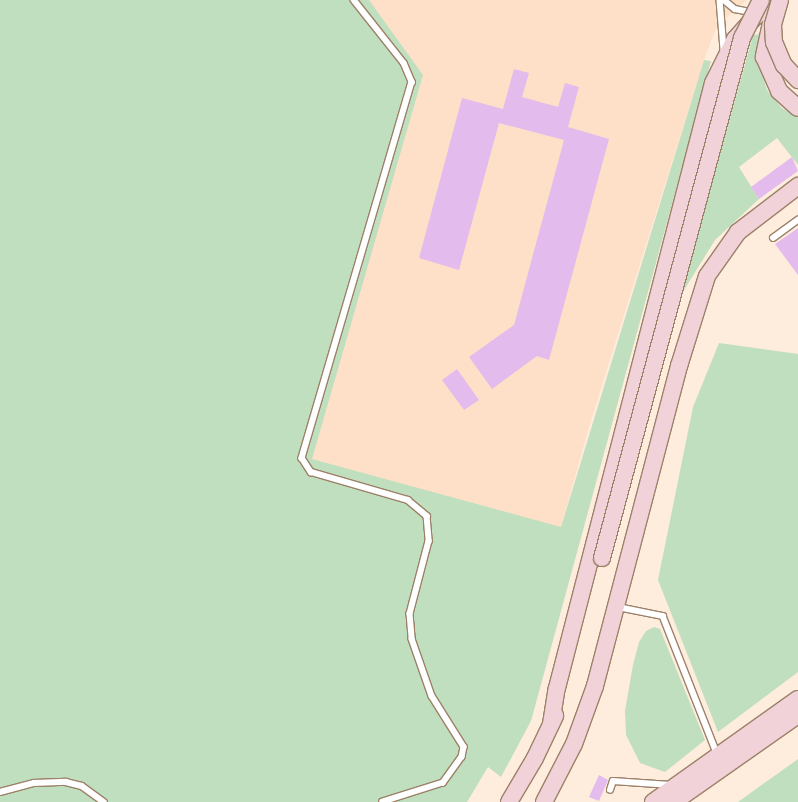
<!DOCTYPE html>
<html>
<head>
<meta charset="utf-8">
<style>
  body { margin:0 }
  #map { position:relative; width:798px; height:802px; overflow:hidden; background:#feecdc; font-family:"DM Sans",sans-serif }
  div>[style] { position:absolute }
  .built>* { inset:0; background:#fee0c8 }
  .green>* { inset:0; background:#c0dfbe }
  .building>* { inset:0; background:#e3bbed }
  .roads { filter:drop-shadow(1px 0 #9c8169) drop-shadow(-1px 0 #9c8169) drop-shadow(0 1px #9c8169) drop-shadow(0 -1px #9c8169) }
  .lane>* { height:5.5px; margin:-2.75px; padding:0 2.75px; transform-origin:2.75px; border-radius:2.75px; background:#fff }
  .secondary>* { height:16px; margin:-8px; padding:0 8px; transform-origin:8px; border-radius:8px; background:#f1d2d9 }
  .bridges { filter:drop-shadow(1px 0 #9c8169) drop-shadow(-1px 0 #9c8169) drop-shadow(0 1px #9c8169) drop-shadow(0 -1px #9c8169) }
  .secondary-bridge>* { height:16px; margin:-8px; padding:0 8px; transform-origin:8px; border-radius:8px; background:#f1d2d9 }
  span { translate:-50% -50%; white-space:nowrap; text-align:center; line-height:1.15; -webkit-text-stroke:4px #feecdc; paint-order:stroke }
</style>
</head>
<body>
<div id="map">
  <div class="built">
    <div style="clip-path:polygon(0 0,747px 0,717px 26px,704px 60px,589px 427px,530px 637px,467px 802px,0 802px)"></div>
  </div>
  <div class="green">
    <div style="clip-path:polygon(0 0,369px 0,423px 75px,312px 459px,561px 527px,704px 60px,711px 61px,531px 721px,501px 777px,488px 767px,467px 802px,0 802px)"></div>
    <div style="clip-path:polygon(760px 34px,758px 60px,767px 90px,782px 108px,798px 117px,798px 165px,777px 138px,739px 167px,759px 199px,715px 240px,681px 295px,753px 35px)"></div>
    <div style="clip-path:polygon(719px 343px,798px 354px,798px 672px,718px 732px,658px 580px,693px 407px)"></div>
    <div style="clip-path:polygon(654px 627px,660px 629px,705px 740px,665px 772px,640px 763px,626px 735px,625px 711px,633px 665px,639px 642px,646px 631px)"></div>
    <div style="clip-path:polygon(798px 759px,798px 802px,738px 802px)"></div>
  </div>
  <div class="building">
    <div style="clip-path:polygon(514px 69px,529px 73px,522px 97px,558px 107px,565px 83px,579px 87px,568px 127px,609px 139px,549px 360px,537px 356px,492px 389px,469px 357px,514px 325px,564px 140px,499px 123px,459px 270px,419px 258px,462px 98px,503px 109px)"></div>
    <div style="clip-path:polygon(792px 157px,798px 171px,759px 199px,751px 187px)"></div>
    <div style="clip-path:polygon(798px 228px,798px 275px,775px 244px)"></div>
    <div style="clip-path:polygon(457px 369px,479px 400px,464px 410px,442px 380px)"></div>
    <div style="clip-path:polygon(599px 775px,608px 780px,599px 801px,589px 797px)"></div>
  </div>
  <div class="roads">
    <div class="lane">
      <div style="left:354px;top:0;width:80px;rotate:51.6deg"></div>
      <div style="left:404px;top:63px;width:21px;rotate:67deg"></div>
      <div style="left:412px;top:82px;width:392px;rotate:106.3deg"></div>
      <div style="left:302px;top:458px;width:17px;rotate:57deg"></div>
      <div style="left:311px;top:472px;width:101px;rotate:16.1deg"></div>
      <div style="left:408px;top:500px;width:25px;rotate:40deg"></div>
      <div style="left:427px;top:516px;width:25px;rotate:85deg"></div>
      <div style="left:429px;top:541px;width:75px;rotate:104.6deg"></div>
      <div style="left:410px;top:614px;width:25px;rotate:85deg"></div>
      <div style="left:412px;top:639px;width:60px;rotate:70.7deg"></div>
      <div style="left:432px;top:696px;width:60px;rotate:57.9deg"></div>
      <div style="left:464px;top:747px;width:10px;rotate:101deg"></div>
      <div style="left:462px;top:757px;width:32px;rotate:126deg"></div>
      <div style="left:443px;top:783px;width:63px;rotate:162.4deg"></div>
      <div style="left:720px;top:0;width:50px;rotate:85.4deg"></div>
      <div style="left:724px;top:0;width:14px;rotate:39deg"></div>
      <div style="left:735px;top:9px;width:16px;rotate:11deg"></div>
      <div style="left:773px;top:238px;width:31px;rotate:-36deg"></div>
      <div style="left:618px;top:607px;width:46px;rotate:11.3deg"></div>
      <div style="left:663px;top:616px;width:147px;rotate:68.5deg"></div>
      <div style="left:610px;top:790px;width:9px;rotate:-72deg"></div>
      <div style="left:613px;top:781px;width:58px;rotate:3.9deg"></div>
      <div style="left:0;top:792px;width:35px;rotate:-15deg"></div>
      <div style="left:34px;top:783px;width:32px;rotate:-2deg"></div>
      <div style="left:66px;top:782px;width:16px;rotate:14deg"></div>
      <div style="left:82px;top:786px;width:27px;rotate:36deg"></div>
    </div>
    <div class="secondary">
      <div style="left:772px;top:18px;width:40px;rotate:102deg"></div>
      <div style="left:764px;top:57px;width:37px;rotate:66deg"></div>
      <div style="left:779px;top:91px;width:25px;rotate:42deg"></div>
      <div style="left:551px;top:724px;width:36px;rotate:-81deg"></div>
      <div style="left:557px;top:688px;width:625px;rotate:-75.54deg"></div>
      <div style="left:713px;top:83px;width:49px;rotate:-63.4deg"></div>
      <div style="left:735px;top:39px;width:30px;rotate:-48deg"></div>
      <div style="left:755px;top:17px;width:28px;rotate:-38deg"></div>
      <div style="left:509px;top:802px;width:51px;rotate:-59.4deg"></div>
      <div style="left:535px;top:758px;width:47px;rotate:-64.5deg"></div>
      <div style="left:544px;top:802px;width:65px;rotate:-62.7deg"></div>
      <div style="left:574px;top:744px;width:62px;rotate:-70.1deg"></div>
      <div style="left:595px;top:686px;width:331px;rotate:-75.3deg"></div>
      <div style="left:679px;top:366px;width:94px;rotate:-72.7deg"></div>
      <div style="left:707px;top:276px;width:54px;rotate:-54.8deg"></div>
      <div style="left:738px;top:232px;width:76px;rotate:-37.5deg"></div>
      <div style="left:653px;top:802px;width:178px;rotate:-35.4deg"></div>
      <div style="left:674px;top:802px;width:151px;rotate:-35.1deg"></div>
    </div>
  </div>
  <div class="bridges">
    <div class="secondary-bridge">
      <div style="left:780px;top:0;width:26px;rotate:106deg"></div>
      <div style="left:773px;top:25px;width:17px;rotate:87deg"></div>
      <div style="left:774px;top:42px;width:25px;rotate:67deg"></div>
      <div style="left:784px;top:65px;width:21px;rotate:47deg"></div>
      <div style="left:602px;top:558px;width:539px;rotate:-74.93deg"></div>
      <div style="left:742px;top:38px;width:42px;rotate:-63.4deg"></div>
    </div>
  </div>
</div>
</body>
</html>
